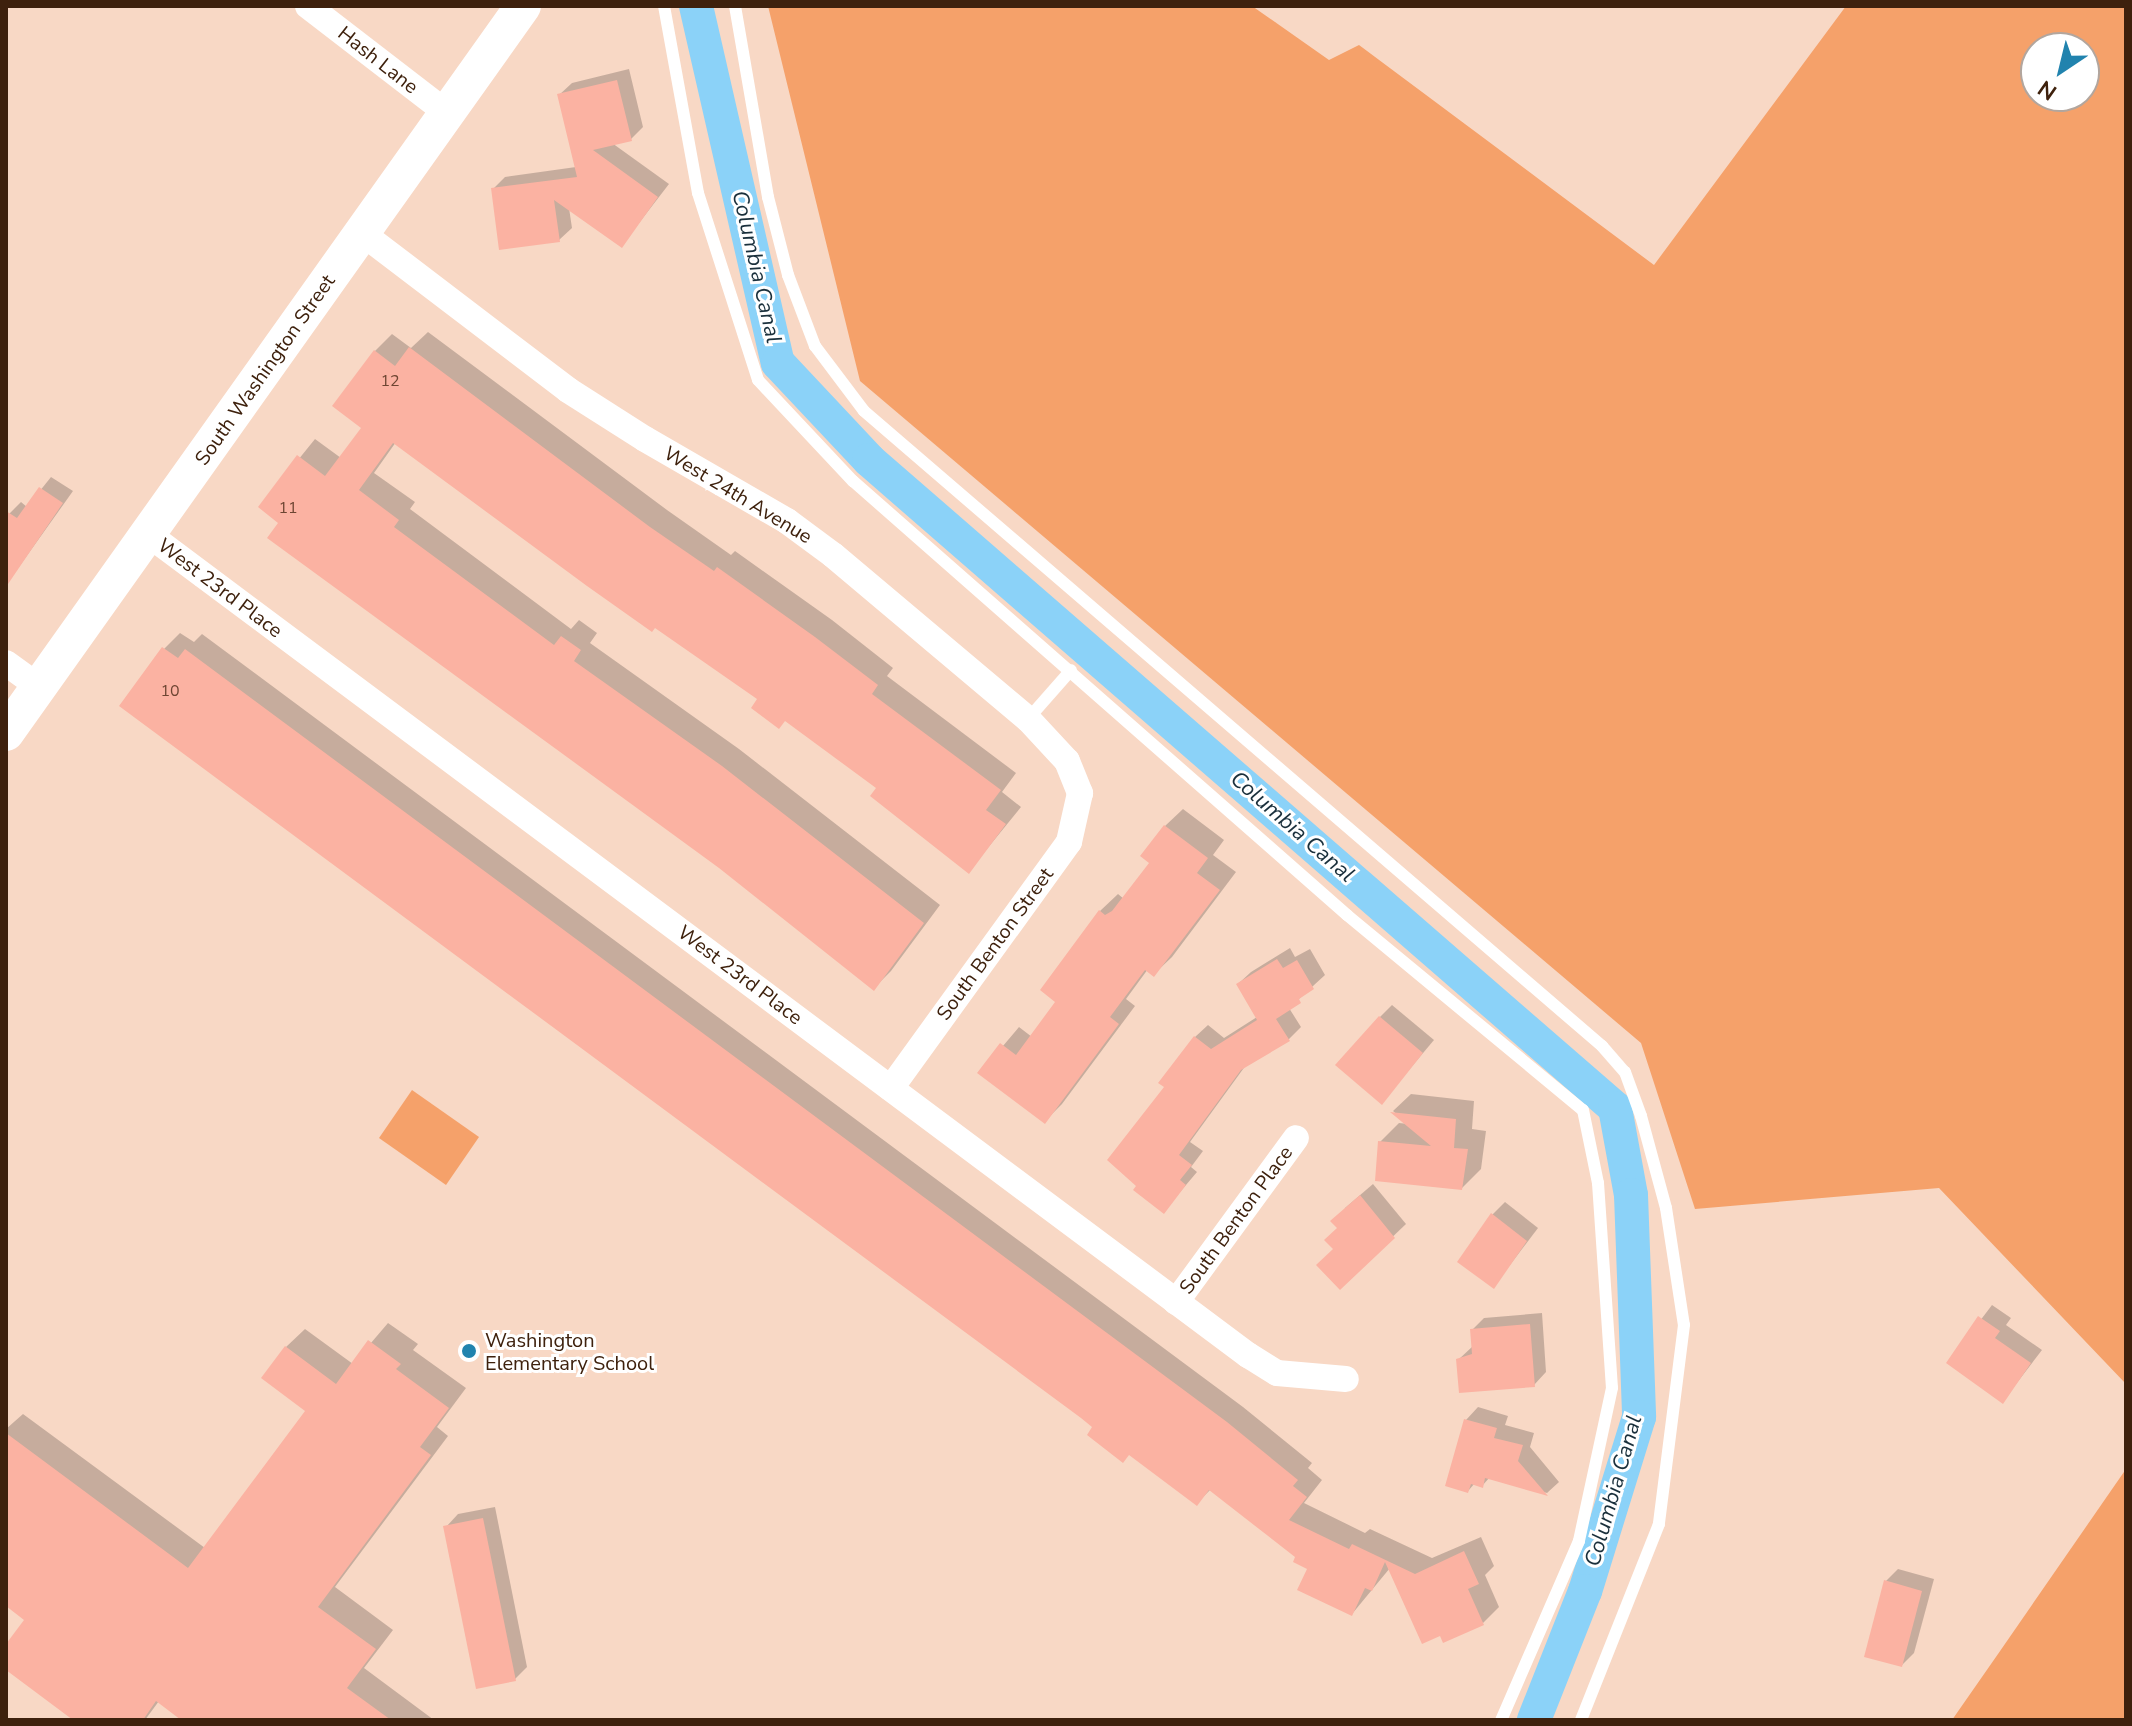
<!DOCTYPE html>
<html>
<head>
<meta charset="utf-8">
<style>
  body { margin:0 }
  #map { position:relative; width:2132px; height:1726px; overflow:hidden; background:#f8d8c5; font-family:"Nunito Sans",sans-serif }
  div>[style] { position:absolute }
  .green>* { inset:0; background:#f5a16a }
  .shadow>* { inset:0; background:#0003 }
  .canal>* { height:34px; margin:-17px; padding:0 17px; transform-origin:17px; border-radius:17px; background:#8bd2f8 }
  .building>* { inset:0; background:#fbb2a2 }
  .service>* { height:12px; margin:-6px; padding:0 6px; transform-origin:6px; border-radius:6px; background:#fff }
  .minor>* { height:26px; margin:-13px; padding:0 13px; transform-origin:13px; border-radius:13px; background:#fff }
  .secondary>* { height:36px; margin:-18px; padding:0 18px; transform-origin:18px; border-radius:18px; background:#fff }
  .dots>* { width:22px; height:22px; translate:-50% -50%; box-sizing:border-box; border:4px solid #fff; border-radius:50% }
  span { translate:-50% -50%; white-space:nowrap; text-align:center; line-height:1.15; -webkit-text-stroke:6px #fff; paint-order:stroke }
  .number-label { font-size:16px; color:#6d4532 }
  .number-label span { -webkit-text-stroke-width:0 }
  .street-label { font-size:20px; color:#3e210d }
  .poi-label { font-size:20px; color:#3e210d }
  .left { translate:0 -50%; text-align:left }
  .water-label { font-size:22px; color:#1a303c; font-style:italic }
  .frame { position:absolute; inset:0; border:8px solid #3e210d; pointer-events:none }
  .north { position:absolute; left:2020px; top:32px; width:80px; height:80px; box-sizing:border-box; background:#fff; border:2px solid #b2a69e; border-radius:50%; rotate:215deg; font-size:22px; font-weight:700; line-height:32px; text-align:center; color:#3e210d }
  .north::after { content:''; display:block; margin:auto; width:28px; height:36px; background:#2183ae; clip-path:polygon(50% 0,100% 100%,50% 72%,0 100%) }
</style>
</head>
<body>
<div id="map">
  <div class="green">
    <div style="clip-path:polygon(evenodd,768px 6px,1252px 6px,1329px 60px,1359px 45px,1654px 265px,1846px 6px,2126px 6px,2126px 1384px,1939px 1188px,1695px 1209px,1641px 1043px,860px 381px,768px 6px,2036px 48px,2084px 48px,2084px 96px,2036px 96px,2036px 48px)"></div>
    <div style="clip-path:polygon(412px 1090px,479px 1137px,446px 1185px,379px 1138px)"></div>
    <div style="clip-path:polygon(2126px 1469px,2126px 1720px,1952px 1720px,1998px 1654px)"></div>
  </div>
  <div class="shadow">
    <div style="clip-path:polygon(629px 69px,643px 127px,631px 139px,612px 143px,669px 184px,622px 245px,569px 208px,572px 228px,559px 240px,493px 189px,505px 177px,576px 167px,559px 95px,572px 83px)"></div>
    <div style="clip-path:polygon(428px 332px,667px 510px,731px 555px,735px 551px,832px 620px,893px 668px,887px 676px,1016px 773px,1002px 792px,1021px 807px,969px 871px,879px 788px,760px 699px,396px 442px,374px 473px,415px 502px,410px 509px,571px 629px,579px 620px,597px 633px,590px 643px,739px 749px,940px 905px,891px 971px,874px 988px,260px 507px,315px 439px,341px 458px,364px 428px,375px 351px,392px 334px,411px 348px)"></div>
    <div style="clip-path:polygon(51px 477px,73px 491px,6px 585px,6px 512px,9px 514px,21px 502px,27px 507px)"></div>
    <div style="clip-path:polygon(180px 633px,194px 642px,202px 634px,1243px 1407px,1312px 1463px,1308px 1468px,1322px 1480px,1304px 1503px,1365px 1533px,1370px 1529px,1432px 1558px,1481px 1537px,1494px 1566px,1485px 1575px,1499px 1607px,1483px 1623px,1390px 1568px,1352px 1614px,1298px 1556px,1211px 1489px,1197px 1503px,1095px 1427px,164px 649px)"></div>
    <div style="clip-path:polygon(1183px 809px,1224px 840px,1213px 855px,1236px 872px,1172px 957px,1154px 974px,1148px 969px,1126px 999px,1135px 1006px,1062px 1104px,1044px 1122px,980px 1073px,1019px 1027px,1032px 1037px,1058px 1001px,1100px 911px,1118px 894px,1124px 899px,1152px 862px,1165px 826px)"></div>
    <div style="clip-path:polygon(1290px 948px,1295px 957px,1310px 949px,1325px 975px,1289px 1008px,1301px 1027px,1288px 1040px,1246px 1065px,1190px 1142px,1203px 1151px,1191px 1167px,1197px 1172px,1164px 1211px,1167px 1087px,1195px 1037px,1208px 1025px,1224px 1038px,1257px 1017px,1238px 984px,1251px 972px)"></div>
    <div style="clip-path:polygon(1392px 1005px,1434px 1040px,1382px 1102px,1380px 1017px)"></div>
    <div style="clip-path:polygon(1411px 1094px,1474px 1101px,1472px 1129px,1486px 1131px,1481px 1169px,1462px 1188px,1380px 1142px,1399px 1123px,1408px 1124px,1393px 1111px)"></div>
    <div style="clip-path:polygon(1373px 1184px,1406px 1224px,1340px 1287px,1335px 1249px,1345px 1208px)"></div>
    <div style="clip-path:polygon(1505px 1202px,1538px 1228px,1494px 1286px,1492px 1215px)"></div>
    <div style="clip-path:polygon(1992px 1305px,2011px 1318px,2006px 1325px,2042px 1350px,2003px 1401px,1948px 1363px)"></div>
    <div style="clip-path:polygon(1542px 1313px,1546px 1372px,1534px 1385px,1458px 1360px,1473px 1346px,1472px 1330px,1484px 1318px)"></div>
    <div style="clip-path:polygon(388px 1323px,418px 1344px,413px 1350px,466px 1388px,437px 1427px,448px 1436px,335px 1587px,393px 1630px,364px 1668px,434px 1720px,185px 1720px,159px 1701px,145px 1720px,76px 1720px,6px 1653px,27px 1620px,6px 1589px,6px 1429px,23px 1414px,205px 1548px,308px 1410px,286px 1347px,305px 1329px,353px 1364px)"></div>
    <div style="clip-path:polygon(1478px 1407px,1508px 1416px,1505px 1425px,1534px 1433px,1530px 1447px,1559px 1482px,1547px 1493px,1490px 1477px,1482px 1486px,1475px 1483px,1468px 1491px,1466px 1420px)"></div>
    <div style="clip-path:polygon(495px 1507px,527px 1667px,515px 1679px,446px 1527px,458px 1514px)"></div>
    <div style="clip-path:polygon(1898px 1569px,1934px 1579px,1914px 1653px,1902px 1665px,1886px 1581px)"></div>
  </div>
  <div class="canal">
    <div style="left:696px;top:6px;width:366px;rotate:77.1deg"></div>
    <div style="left:778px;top:363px;width:133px;rotate:46.8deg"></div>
    <div style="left:869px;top:460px;width:988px;rotate:40.98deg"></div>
    <div style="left:1615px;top:1108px;width:88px;rotate:79.6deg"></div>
    <div style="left:1631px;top:1195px;width:222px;rotate:87.9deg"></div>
    <div style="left:1639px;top:1417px;width:182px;rotate:107.2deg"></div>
    <div style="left:1585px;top:1591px;width:139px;rotate:111.6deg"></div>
  </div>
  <div class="building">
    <div style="clip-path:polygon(617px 80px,632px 141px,593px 150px,658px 197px,622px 248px,554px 200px,560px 242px,499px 250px,491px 188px,577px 177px,557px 94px)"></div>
    <div style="clip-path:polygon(409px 347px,650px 527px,714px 571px,717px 567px,815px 637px,878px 685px,872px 694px,1001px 790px,986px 810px,1006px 824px,969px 874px,870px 796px,876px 788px,785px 721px,779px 729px,751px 708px,757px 699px,655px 628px,652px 632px,587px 586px,393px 443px,359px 490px,399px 520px,394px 527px,554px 645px,561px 636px,581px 650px,574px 661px,722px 766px,924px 923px,874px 991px,719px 868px,267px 538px,278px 523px,258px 507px,297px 455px,325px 476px,361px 428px,332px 406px,374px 350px,395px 366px)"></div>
    <div style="clip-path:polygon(39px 487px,63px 503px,6px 587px,6px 511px,17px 518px)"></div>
    <div style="clip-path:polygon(162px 647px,178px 658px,185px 649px,1227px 1422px,1298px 1480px,1293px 1486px,1307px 1497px,1289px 1520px,1349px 1549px,1352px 1544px,1415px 1574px,1464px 1551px,1479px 1584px,1468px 1589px,1484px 1625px,1443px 1643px,1440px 1636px,1422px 1644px,1385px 1562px,1372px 1591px,1365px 1588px,1352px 1616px,1297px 1590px,1307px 1569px,1293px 1562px,1295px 1557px,1209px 1490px,1197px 1506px,1129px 1455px,1123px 1463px,1087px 1435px,1092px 1427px,1081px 1418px,119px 706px)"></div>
    <div style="clip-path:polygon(1164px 825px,1208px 858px,1197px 873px,1220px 890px,1154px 977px,1145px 970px,1110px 1017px,1119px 1024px,1045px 1124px,977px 1073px,1000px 1043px,1016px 1055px,1055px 1002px,1040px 990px,1099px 910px,1105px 915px,1112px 911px,1149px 863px,1140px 856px)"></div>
    <div style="clip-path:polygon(1277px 959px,1283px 968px,1297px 960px,1314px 989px,1299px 999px,1301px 1003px,1276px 1019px,1290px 1041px,1241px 1070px,1179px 1155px,1192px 1165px,1180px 1180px,1186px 1185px,1164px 1214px,1133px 1190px,1136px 1186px,1107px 1160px,1164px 1087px,1158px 1083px,1194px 1036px,1211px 1049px,1257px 1020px,1236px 984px)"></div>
    <div style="clip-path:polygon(1379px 1016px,1423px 1053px,1382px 1105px,1335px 1065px)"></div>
    <div style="clip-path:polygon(1390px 1112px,1456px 1119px,1454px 1148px,1468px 1149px,1462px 1190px,1375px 1181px,1378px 1141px,1431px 1146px)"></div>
    <div style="clip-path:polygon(1360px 1195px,1395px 1238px,1340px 1290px,1316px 1265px,1333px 1249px,1324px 1240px,1337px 1228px,1330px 1221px)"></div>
    <div style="clip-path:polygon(1491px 1213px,1527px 1241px,1494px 1289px,1457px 1262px)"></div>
    <div style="clip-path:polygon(1978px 1316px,2000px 1331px,1995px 1338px,2031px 1363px,2003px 1404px,1946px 1363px)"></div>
    <div style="clip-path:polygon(1530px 1324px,1535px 1387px,1459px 1393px,1456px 1359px,1472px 1354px,1470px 1329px)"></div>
    <div style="clip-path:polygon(368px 1340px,401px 1364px,396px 1369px,449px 1408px,420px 1447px,431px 1455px,318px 1607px,376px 1649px,347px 1688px,391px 1720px,181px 1720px,156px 1701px,143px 1720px,73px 1720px,6px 1670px,6px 1644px,24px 1620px,6px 1606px,6px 1433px,188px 1568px,305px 1411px,261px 1378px,285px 1346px,336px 1384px)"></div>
    <div style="clip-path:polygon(1464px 1419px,1497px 1428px,1494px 1438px,1523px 1445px,1518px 1461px,1548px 1496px,1485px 1478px,1483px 1488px,1471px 1484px,1468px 1493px,1445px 1486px)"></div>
    <div style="clip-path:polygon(483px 1518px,516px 1681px,476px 1689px,443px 1526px)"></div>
    <div style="clip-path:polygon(1884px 1580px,1922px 1591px,1902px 1667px,1864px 1657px)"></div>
  </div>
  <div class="service">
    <div style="left:664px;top:6px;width:190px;rotate:79.7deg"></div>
    <div style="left:698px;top:193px;width:196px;rotate:72.2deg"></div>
    <div style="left:758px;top:380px;width:139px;rotate:46.8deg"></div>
    <div style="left:853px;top:481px;width:658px;rotate:41.3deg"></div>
    <div style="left:1347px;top:915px;width:306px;rotate:39.6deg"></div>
    <div style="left:1583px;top:1110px;width:75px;rotate:78.4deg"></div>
    <div style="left:1598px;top:1183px;width:205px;rotate:86.1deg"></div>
    <div style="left:1612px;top:1388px;width:157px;rotate:102.2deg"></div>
    <div style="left:1579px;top:1541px;width:195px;rotate:113.5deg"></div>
    <div style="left:735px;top:6px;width:194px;rotate:80.2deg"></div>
    <div style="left:768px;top:197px;width:81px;rotate:75.6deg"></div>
    <div style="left:788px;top:275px;width:76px;rotate:69.2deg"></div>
    <div style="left:815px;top:346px;width:81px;rotate:53deg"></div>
    <div style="left:864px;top:411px;width:974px;rotate:40.71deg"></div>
    <div style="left:1602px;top:1046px;width:35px;rotate:49deg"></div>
    <div style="left:1625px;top:1072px;width:47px;rotate:70deg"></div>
    <div style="left:1641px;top:1116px;width:95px;rotate:74.8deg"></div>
    <div style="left:1666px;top:1208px;width:118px;rotate:81.3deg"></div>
    <div style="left:1684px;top:1325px;width:201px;rotate:97.2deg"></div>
    <div style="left:1659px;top:1524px;width:211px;rotate:111.7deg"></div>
    <div style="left:1028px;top:719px;width:65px;rotate:-48.7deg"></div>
  </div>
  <div class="minor">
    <div style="left:308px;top:6px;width:175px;rotate:37.6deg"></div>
    <div style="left:362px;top:233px;width:259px;rotate:37.3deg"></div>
    <div style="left:568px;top:390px;width:91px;rotate:32.5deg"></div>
    <div style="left:645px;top:439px;width:164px;rotate:30deg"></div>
    <div style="left:787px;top:521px;width:57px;rotate:36.5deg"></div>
    <div style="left:833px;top:555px;width:255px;rotate:40.1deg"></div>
    <div style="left:1028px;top:719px;width:57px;rotate:47.1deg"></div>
    <div style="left:1067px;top:761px;width:35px;rotate:68deg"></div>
    <div style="left:1080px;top:793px;width:50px;rotate:102.7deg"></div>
    <div style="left:1069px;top:842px;width:304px;rotate:125.9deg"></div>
    <div style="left:148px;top:534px;width:1373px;rotate:36.74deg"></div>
    <div style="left:1248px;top:1355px;width:34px;rotate:32deg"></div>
    <div style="left:1277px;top:1373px;width:69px;rotate:5deg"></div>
    <div style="left:6px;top:663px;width:41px;rotate:36deg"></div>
    <div style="left:1176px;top:1302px;width:203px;rotate:-53.8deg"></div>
  </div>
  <div class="secondary">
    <div style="left:6px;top:733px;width:892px;rotate:-54.58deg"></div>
  </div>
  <div class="dots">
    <div style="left:469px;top:1351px;background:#2183ae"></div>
  </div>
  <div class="number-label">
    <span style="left:390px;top:381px">12</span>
    <span style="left:288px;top:508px">11</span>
    <span style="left:170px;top:691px">10</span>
  </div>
  <div class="street-label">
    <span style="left:378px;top:60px;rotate:38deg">Hash Lane</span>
    <span style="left:265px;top:370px;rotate:-55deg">South Washington Street</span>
    <span style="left:738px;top:495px;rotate:31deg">West 24th Avenue</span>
    <span style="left:220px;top:588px;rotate:37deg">West 23rd Place</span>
    <span style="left:995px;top:944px;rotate:-54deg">South Benton Street</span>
    <span style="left:740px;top:975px;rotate:37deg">West 23rd Place</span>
    <span style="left:1236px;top:1220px;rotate:-54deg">South Benton Place</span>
  </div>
  <div class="poi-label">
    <span class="left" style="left:485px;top:1352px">Washington<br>Elementary School</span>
  </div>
  <div class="water-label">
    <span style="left:756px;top:267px;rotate:77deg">Columbia Canal</span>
    <span style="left:1292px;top:827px;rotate:41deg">Columbia Canal</span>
    <span style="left:1614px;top:1491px;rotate:-74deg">Columbia Canal</span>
  </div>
  <div class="frame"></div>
  <div class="north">N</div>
</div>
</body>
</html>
